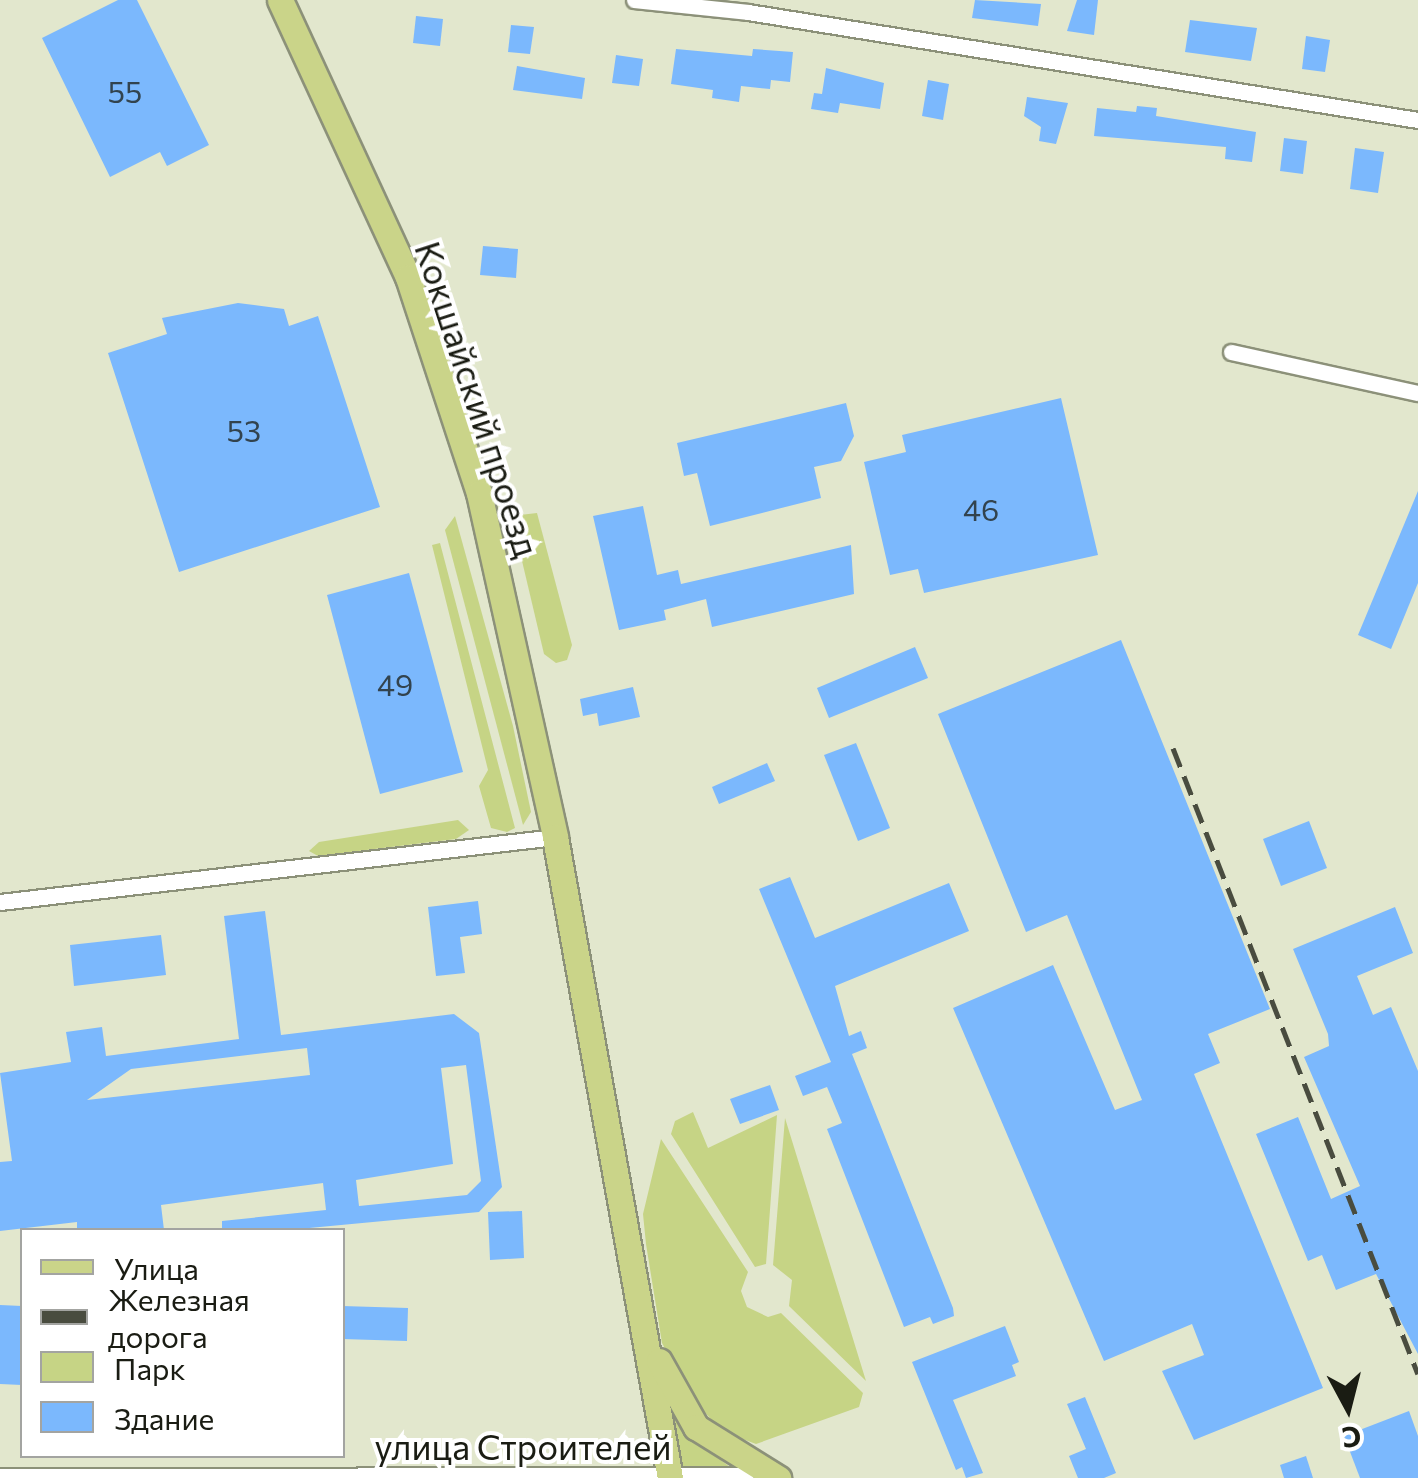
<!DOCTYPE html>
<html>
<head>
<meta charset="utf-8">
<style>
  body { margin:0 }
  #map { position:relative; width:1418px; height:1478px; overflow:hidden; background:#e2e7cd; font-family:Commissioner,sans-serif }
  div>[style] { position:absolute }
  .green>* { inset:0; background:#c6d485 }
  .building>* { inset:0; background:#7bb8fd }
  .roads { filter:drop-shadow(2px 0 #8c9179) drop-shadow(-2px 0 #8c9179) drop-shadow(0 2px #8c9179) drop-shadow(0 -2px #8c9179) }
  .street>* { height:15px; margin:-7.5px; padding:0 7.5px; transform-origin:7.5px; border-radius:7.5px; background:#fff }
  .primary>* { height:25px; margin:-12.5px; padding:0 12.5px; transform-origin:12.5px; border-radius:12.5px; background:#cad489 }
  .rail>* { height:5px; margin-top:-2.5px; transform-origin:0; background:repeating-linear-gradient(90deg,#494c3f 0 20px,transparent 0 30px) }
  span { translate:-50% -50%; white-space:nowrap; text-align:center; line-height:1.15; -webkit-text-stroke:8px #fff; paint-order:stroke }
  .number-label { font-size:30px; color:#32434e }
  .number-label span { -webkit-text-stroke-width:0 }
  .street-label { font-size:35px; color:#1a1c13 }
  .legend { position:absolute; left:20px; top:1228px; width:325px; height:230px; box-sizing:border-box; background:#fff; border:2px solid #a3a4a1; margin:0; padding:12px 18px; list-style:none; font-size:30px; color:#1a1c13 }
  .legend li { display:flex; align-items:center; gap:20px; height:50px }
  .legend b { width:50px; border:2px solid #a3a4a1 }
  .north { position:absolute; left:1298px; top:1358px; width:100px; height:100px; -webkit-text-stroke:8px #fff; paint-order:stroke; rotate:173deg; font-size:28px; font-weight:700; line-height:40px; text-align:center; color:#1a1c13 }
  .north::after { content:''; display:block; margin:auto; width:35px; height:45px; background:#1a1c13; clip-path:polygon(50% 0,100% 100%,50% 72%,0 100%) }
</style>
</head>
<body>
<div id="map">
  <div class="green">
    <div style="clip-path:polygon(537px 513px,572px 645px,567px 660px,556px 663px,544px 654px,514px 527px,520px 515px)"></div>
    <div style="clip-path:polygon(455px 516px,513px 726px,531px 812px,523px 825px,445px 530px)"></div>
    <div style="clip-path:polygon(440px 543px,515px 828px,507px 832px,491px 828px,479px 786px,488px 770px,432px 545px)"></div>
    <div style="clip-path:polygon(458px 820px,469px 830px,456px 839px,318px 856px,309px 851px,319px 842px)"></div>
    <div style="clip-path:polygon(693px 1112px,708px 1148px,777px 1115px,766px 1264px,755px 1267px,671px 1134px,675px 1121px)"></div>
    <div style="clip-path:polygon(785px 1118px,866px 1381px,789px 1306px,792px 1280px,773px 1265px)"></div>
    <div style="clip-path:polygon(661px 1139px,748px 1272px,741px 1291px,747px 1307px,768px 1317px,781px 1313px,863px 1393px,859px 1407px,756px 1444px,721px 1431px,690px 1395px,662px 1343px,646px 1244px,643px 1214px)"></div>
    <div style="clip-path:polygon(662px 1396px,696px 1441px,735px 1471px,676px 1468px)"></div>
  </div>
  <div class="building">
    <div style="clip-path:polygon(118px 0,137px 0,209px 145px,167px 166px,160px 152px,110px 177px,42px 38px)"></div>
    <div style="clip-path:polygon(975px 0,1041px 4px,1038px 26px,972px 18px)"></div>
    <div style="clip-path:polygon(1077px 0,1098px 0,1094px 35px,1067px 31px)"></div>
    <div style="clip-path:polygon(416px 16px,443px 19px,440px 46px,413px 43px)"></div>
    <div style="clip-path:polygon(1190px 20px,1257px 28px,1251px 61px,1185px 52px)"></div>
    <div style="clip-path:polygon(511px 25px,534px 27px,530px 54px,508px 52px)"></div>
    <div style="clip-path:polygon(1306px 36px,1330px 40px,1325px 72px,1302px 69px)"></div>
    <div style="clip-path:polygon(676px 49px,752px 56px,753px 49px,793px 52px,790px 82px,771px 80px,770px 89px,741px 86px,739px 102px,712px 98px,713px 90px,671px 84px)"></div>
    <div style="clip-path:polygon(616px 55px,643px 59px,639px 86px,612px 83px)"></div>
    <div style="clip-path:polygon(517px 66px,585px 78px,582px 99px,513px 90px)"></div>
    <div style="clip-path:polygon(826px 68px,884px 83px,880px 109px,840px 103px,838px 113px,811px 109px,814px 93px,822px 94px)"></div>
    <div style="clip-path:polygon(928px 80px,949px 84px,943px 120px,922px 116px)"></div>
    <div style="clip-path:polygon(1027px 97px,1068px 103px,1056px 144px,1039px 141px,1041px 127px,1024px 116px)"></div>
    <div style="clip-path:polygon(1137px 106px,1157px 108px,1156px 116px,1256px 132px,1252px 162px,1225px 159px,1226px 147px,1094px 136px,1097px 108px,1136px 112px)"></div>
    <div style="clip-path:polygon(1284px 138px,1307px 141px,1303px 174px,1280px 171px)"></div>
    <div style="clip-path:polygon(1355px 148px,1384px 152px,1378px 193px,1350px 189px)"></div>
    <div style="clip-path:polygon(483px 246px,518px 249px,516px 278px,480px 275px)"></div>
    <div style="clip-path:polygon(238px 303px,284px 309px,289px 326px,318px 316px,380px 507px,179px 572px,108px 353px,167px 334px,162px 318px)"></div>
    <div style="clip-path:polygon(1061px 398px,1098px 555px,924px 593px,918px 569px,890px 575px,864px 462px,906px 452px,902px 435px)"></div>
    <div style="clip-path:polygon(846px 403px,854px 436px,841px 461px,814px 467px,821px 498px,710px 526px,697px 473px,684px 476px,677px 443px)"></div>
    <div style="clip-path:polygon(1418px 491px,1418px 583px,1391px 649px,1358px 635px)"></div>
    <div style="clip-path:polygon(643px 506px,657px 575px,678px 570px,681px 584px,851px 545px,854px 594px,712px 627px,706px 599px,664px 610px,666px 620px,619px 630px,593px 516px)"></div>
    <div style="clip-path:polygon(409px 573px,463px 772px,380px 794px,327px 595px)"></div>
    <div style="clip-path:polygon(1121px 640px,1270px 1009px,1208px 1034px,1220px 1063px,1194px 1074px,1323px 1388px,1194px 1440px,1162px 1371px,1204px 1355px,1192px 1324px,1104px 1361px,953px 1008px,1053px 965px,1115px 1110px,1142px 1100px,1067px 915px,1026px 932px,938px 714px)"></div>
    <div style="clip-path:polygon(915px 647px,928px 678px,829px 718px,817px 688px)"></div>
    <div style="clip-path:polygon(633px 687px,640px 717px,599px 726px,597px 713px,583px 716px,580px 699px)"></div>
    <div style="clip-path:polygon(856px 743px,890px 828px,858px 841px,824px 755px)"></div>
    <div style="clip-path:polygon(767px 763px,775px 781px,719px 804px,712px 787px)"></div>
    <div style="clip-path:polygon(1309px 821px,1327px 868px,1281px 886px,1263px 839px)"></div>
    <div style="clip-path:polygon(790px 877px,815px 938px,949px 883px,969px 931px,835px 986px,849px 1036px,861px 1031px,867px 1048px,852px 1054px,953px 1308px,954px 1316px,933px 1324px,930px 1317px,904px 1327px,827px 1129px,842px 1123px,827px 1087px,803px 1096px,795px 1076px,831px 1062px,759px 889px)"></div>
    <div style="clip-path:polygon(478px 901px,482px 934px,460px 937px,465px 973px,436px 976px,428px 907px)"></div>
    <div style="clip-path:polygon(1395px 907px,1413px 953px,1357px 976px,1373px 1015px,1391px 1007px,1418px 1071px,1418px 1354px,1376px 1274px,1336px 1290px,1322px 1255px,1308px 1261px,1256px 1134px,1298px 1117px,1331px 1199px,1360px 1186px,1304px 1057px,1329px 1046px,1328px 1034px,1293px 949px)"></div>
    <div style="clip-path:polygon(evenodd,265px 911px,281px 1035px,454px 1014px,479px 1033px,502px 1187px,479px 1212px,288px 1230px,222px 1230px,222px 1221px,326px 1210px,323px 1183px,161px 1205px,164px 1230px,77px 1230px,77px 1222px,0 1231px,0 1162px,12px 1161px,0 1073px,71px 1062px,66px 1032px,102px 1027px,106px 1056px,239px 1039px,224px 916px,265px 911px,307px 1048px,310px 1075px,87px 1100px,131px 1069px,307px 1048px,265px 911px,466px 1065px,481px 1181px,467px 1195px,359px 1206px,356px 1180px,453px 1164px,441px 1068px,466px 1065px)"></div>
    <div style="clip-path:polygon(161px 935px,166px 975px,74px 986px,70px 945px)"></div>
    <div style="clip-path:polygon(770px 1085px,779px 1110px,740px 1124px,730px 1099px)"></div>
    <div style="clip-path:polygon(522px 1211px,524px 1258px,490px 1260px,488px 1212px)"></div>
    <div style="clip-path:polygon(0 1305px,22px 1306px,22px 1385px,0 1384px)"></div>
    <div style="clip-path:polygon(342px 1306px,408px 1308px,407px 1341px,342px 1339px)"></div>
    <div style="clip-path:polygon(1005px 1326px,1019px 1362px,1012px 1365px,1016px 1376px,953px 1400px,983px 1473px,966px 1478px,962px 1467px,956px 1470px,912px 1362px)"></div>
    <div style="clip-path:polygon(1085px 1397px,1116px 1473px,1104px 1478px,1078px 1478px,1069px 1456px,1086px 1449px,1067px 1404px)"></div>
    <div style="clip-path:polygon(1409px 1411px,1418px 1436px,1418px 1478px,1360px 1478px,1344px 1436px)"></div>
    <div style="clip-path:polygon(1306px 1456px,1313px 1478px,1284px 1478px,1280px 1465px)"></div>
  </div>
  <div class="roads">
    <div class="street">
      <div style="left:634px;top:0;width:115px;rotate:6deg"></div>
      <div style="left:748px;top:12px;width:679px;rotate:9.16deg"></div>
      <div style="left:1231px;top:352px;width:191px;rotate:12.4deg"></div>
      <div style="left:0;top:902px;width:559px;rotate:-6.68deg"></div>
      <div style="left:0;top:1476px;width:746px;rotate:-0.08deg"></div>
    </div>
    <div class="primary">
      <div style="left:280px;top:0;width:305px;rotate:65.2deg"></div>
      <div style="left:408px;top:277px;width:227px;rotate:71.8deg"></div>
      <div style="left:479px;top:493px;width:352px;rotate:77.5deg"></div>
      <div style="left:555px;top:837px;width:651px;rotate:79.83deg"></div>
      <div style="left:659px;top:1361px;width:76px;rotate:60.7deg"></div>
      <div style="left:696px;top:1427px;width:97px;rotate:31.9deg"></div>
    </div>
  </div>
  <div class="rail">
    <div style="left:1173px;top:748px;width:672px;rotate:68.63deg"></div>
  </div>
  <div class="number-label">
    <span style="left:125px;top:91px">55</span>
    <span style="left:244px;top:430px">53</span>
    <span style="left:981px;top:509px">46</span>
    <span style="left:395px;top:684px">49</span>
  </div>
  <div class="street-label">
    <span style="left:478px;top:399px;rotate:72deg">Кокшайский проезд</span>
    <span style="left:523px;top:1446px">улица Строителей</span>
  </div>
  <ul class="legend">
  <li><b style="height:12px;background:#cad489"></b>Улица</li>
  <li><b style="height:12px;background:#494c3f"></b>Железная дорога</li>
  <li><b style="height:28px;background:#c6d485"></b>Парк</li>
  <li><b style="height:28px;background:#7bb8fd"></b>Здание</li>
  </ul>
  <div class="north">С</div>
</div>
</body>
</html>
